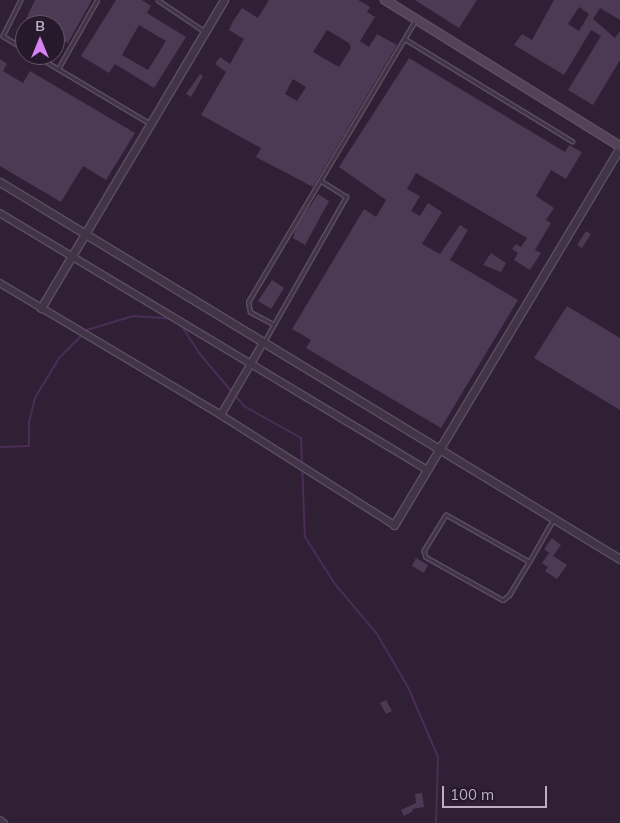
<!DOCTYPE html>
<html>
<head>
<meta charset="utf-8">
<style>
  body { margin:0 }
  #map { position:relative; width:620px; height:823px; overflow:hidden; background:#302036; font-family:Mulish,sans-serif }
  div>[style] { position:absolute }
  .stream>* { height:2px; margin:-1px; padding:0 1px; transform-origin:1px; border-radius:1px; background:#492d55 }
  .building>* { inset:0; background:#4c3954 }
  .roads { filter:drop-shadow(1px 0 #5c4e62) drop-shadow(-1px 0 #5c4e62) drop-shadow(0 1px #5c4e62) drop-shadow(0 -1px #5c4e62) }
  .service>* { height:2.5px; margin:-1.25px; padding:0 1.25px; transform-origin:1.25px; border-radius:1.25px; background:#413447 }
  .minor>* { height:5.5px; margin:-2.75px; padding:0 2.75px; transform-origin:2.75px; border-radius:2.75px; background:#413447 }
  .tertiary>* { height:7px; margin:-3.5px; padding:0 3.5px; transform-origin:3.5px; border-radius:3.5px; background:#413447 }
  .secondary>* { height:8px; margin:-4px; padding:0 4px; transform-origin:4px; border-radius:4px; background:#54425a }
  span { translate:-50% -50%; white-space:nowrap; text-align:center; line-height:1.15; -webkit-text-stroke:4.5px #26192b; paint-order:stroke }
  .north { position:absolute; left:15px; top:15px; width:50px; height:50px; box-sizing:border-box; background:#26192b; border:1px solid #635568; border-radius:50%; rotate:0deg; font-size:14px; font-weight:700; line-height:20px; text-align:center; color:#beaec4 }
  .north::after { content:''; display:block; margin:auto; width:18px; height:22px; background:#d781f5; clip-path:polygon(50% 0,100% 100%,50% 72%,0 100%) }
  .scale { position:absolute; left:442px; top:786px; width:105px; height:22px; box-sizing:border-box; border:2px solid #beaec4; border-top:0; padding-left:6px; font-size:15px; line-height:18px; white-space:nowrap; color:#beaec4; -webkit-text-stroke:4px #26192b; paint-order:stroke }
</style>
</head>
<body>
<div id="map">
  <div class="stream">
    <div style="left:181px;top:325px;width:33px;rotate:57deg"></div>
    <div style="left:199px;top:353px;width:70px;rotate:49.7deg"></div>
    <div style="left:244px;top:406px;width:65px;rotate:29.3deg"></div>
    <div style="left:301px;top:438px;width:99px;rotate:87.7deg"></div>
    <div style="left:305px;top:537px;width:56px;rotate:57.4deg"></div>
    <div style="left:335px;top:584px;width:65px;rotate:50deg"></div>
    <div style="left:377px;top:634px;width:61px;rotate:59.7deg"></div>
    <div style="left:408px;top:687px;width:76px;rotate:66.8deg"></div>
    <div style="left:438px;top:757px;width:66px;rotate:91.7deg"></div>
    <div style="left:0;top:447px;width:29px;rotate:-2deg"></div>
    <div style="left:29px;top:446px;width:24px;rotate:-90deg"></div>
    <div style="left:29px;top:422px;width:25px;rotate:-76deg"></div>
    <div style="left:35px;top:398px;width:47px;rotate:-59deg"></div>
    <div style="left:59px;top:358px;width:40px;rotate:-45deg"></div>
    <div style="left:87px;top:330px;width:48px;rotate:-16.9deg"></div>
    <div style="left:133px;top:316px;width:39px;rotate:4deg"></div>
  </div>
  <div class="building">
    <div style="clip-path:polygon(35px 0,92px 0,68px 43px,55px 36px,55px 25px,39px 25px,26px 19px)"></div>
    <div style="clip-path:polygon(evenodd,116px 0,142px 0,151px 6px,147px 13px,186px 37px,154px 88px,115px 64px,109px 73px,81px 56px,116px 0,139px 25px,166px 41px,148px 70px,122px 55px,139px 25px)"></div>
    <div style="clip-path:polygon(evenodd,269px 0,358px 0,370px 7px,367px 12px,375px 17px,360px 41px,369px 47px,377px 34px,397px 45px,313px 187px,256px 157px,261px 148px,201px 115px,226px 72px,215px 64px,220px 57px,230px 64px,244px 39px,229px 30px,233px 21px,242px 8px,258px 18px,269px 0,327px 30px,349px 43px,351px 48px,339px 67px,313px 52px,327px 30px,269px 0,293px 79px,306px 87px,297px 101px,285px 94px,293px 79px)"></div>
    <div style="clip-path:polygon(415px 0,477px 0,459px 28px)"></div>
    <div style="clip-path:polygon(evenodd,554px 0,620px 0,620px 20px,600px 8px,593px 19px,615px 38px,620px 31px,620px 60px,593px 105px,568px 90px,601px 36px,591px 30px,564px 75px,514px 45px,522px 34px,532px 40px,554px 0,579px 7px,589px 14px,579px 31px,568px 24px,579px 7px)"></div>
    <div style="clip-path:polygon(409px 58px,565px 152px,569px 145px,582px 152px,566px 179px,551px 170px,536px 196px,554px 208px,546px 220px,551px 223px,535px 250px,541px 253px,530px 270px,514px 260px,518px 253px,512px 249px,516px 244px,521px 247px,527px 238px,416px 173px,407px 189px,420px 196px,411px 211px,420px 216px,428px 203px,442px 212px,422px 244px,440px 254px,460px 225px,468px 230px,450px 260px,518px 300px,441px 428px,306px 348px,311px 340px,292px 329px,364px 209px,376px 217px,386px 200px,339px 167px)"></div>
    <div style="clip-path:polygon(0 59px,7px 64px,3px 71px,23px 83px,30px 71px,135px 133px,106px 180px,83px 166px,61px 202px,0 166px)"></div>
    <div style="clip-path:polygon(200px 74px,203px 76px,191px 97px,186px 94px)"></div>
    <div style="clip-path:polygon(318px 194px,329px 201px,305px 245px,293px 238px,296px 227px)"></div>
    <div style="clip-path:polygon(586px 231px,591px 234px,582px 248px,577px 245px)"></div>
    <div style="clip-path:polygon(491px 253px,506px 263px,501px 272px,483px 265px)"></div>
    <div style="clip-path:polygon(272px 280px,284px 288px,271px 309px,258px 301px)"></div>
    <div style="clip-path:polygon(567px 306px,620px 338px,620px 410px,534px 358px)"></div>
    <div style="clip-path:polygon(552px 538px,561px 545px,553px 556px,544px 549px)"></div>
    <div style="clip-path:polygon(549px 553px,567px 565px,557px 579px,545px 571px,548px 567px,542px 563px)"></div>
    <div style="clip-path:polygon(416px 558px,428px 565px,424px 573px,412px 566px)"></div>
    <div style="clip-path:polygon(386px 700px,392px 711px,386px 714px,380px 703px)"></div>
    <div style="clip-path:polygon(422px 793px,424px 807px,412px 809px,413px 811px,404px 816px,401px 810px,416px 803px,415px 794px)"></div>
  </div>
  <div class="roads">
    <div class="service">
      <div style="left:21px;top:0;width:40px;rotate:116.6deg"></div>
      <div style="left:3px;top:36px;width:26px;rotate:31deg"></div>
      <div style="left:158px;top:0;width:55px;rotate:34deg"></div>
      <div style="left:405px;top:39px;width:196px;rotate:31.4deg"></div>
      <div style="left:35px;top:55px;width:133px;rotate:30.8deg"></div>
      <div style="left:58px;top:69px;width:79px;rotate:-60.5deg"></div>
      <div style="left:274px;top:325px;width:27px;rotate:-152deg"></div>
      <div style="left:250px;top:312px;width:10px;rotate:-101deg"></div>
      <div style="left:248px;top:302px;width:327px;rotate:-59.3deg"></div>
      <div style="left:264px;top:342px;width:167px;rotate:-60.5deg"></div>
      <div style="left:346px;top:197px;width:28px;rotate:-148deg"></div>
      <div style="left:529px;top:562px;width:95px;rotate:-150.5deg"></div>
      <div style="left:446px;top:515px;width:42px;rotate:121.4deg"></div>
      <div style="left:424px;top:551px;width:6px;rotate:72deg"></div>
      <div style="left:426px;top:557px;width:88px;rotate:29.2deg"></div>
      <div style="left:503px;top:600px;width:8px;rotate:-40deg"></div>
      <div style="left:509px;top:595px;width:39px;rotate:-59deg"></div>
      <div style="left:529px;top:562px;width:48px;rotate:-60.3deg"></div>
    </div>
    <div class="minor">
      <div style="left:0;top:213px;width:498px;rotate:31deg"></div>
      <div style="left:0;top:283px;width:257px;rotate:30.8deg"></div>
      <div style="left:221px;top:415px;width:205px;rotate:32.4deg"></div>
      <div style="left:221px;top:415px;width:83px;rotate:-59.7deg"></div>
      <div style="left:0;top:820px;width:5px;rotate:37deg"></div>
    </div>
    <div class="tertiary">
      <div style="left:0;top:182px;width:726px;rotate:31.3deg"></div>
      <div style="left:41px;top:308px;width:358px;rotate:-59.3deg"></div>
      <div style="left:394px;top:525px;width:440px;rotate:-59.1deg"></div>
    </div>
    <div class="secondary">
      <div style="left:385px;top:0;width:277px;rotate:31.9deg"></div>
    </div>
  </div>
  <div class="north">B</div>
  <div class="scale">100 m</div>
</div>
</body>
</html>
